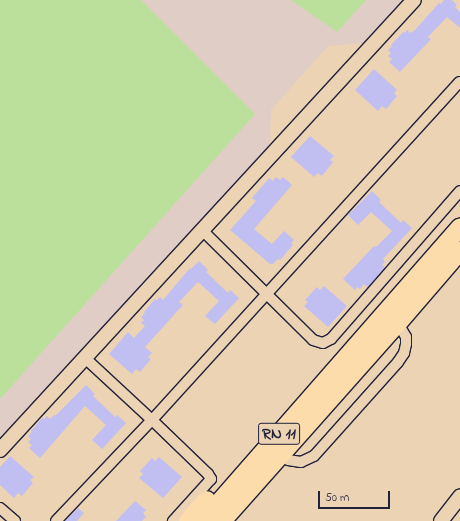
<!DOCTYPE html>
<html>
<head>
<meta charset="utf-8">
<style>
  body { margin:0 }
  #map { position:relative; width:460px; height:521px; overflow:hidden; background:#ecd3b4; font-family:"Indie Flower",sans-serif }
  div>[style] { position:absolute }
  .built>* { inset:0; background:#dfcdc6 }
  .green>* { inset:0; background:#bae09b }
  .building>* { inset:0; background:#c1bef1 }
  .roads { filter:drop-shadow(1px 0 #22223b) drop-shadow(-1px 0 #22223b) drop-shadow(0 1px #22223b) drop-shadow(0 -1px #22223b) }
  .street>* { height:10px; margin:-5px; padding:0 5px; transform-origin:5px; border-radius:5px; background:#ecd3b4 }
  .secondary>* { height:14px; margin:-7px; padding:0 7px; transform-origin:7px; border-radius:7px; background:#ecd3b4 }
  .highway>* { height:18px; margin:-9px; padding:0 9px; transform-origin:9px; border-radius:9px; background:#fddcac }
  span { translate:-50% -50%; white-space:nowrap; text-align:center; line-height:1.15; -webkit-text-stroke:3.5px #ecd3b4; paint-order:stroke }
  .shield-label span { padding:1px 3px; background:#ecd3b4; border:1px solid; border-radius:3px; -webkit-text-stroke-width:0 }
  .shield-label { font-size:16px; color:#22223b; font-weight:700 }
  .scale { position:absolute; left:318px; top:491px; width:72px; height:18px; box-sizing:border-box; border:2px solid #22223b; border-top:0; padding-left:5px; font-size:12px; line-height:14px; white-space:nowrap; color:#22223b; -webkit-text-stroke:3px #ecd3b4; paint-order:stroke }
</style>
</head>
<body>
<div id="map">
  <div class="built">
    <div style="clip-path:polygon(0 0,405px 0,365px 43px,328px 46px,271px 110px,270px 146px,0 437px)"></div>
  </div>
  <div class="green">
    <div style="clip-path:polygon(0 0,141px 0,255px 114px,0 399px)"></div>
    <div style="clip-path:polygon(291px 0,366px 0,337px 32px)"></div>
  </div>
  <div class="building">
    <div style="clip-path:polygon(444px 0,452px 0,457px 5px,455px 7px,460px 12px,460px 28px,447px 17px,428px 37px,431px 39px,400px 72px,389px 62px,392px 59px,388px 56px,391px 53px,388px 50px,392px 46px,391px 45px,403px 32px,404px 33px,407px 30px,410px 33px,415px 30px,439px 3px,441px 4px)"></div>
    <div style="clip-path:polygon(374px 69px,397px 90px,394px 93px,397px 96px,386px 109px,382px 106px,378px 111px,355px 90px)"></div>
    <div style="clip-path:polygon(310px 136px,334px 156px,330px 160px,333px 162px,322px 176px,318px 173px,314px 177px,291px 157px)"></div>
    <div style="clip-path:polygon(276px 177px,280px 180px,283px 177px,292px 185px,254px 229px,272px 244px,284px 231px,294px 240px,291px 243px,293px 245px,280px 260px,278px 259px,273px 264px,270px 264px,230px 230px,256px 201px,252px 198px,269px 178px,273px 181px)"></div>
    <div style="clip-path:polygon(372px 191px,381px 200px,379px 202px,401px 223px,403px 220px,412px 228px,383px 259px,385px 262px,382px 265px,385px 267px,370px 285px,367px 287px,364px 284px,360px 289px,357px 287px,355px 290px,343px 279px,374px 246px,376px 247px,392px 231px,371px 212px,358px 225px,348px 215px)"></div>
    <div style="clip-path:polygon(199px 261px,208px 270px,206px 272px,228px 293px,230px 290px,239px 298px,215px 324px,205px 316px,219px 301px,198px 282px,179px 302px,183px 305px,145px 347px,152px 353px,148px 357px,151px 359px,140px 372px,136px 369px,132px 374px,109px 354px,128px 332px,134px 338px,145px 326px,141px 323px,144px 320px,141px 317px,145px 313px,144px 312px,155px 299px,157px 300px,160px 297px,163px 300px,190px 268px,191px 269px)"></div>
    <div style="clip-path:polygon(324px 286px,347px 306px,328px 327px,304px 306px,308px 302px,305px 300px,317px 287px,320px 290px)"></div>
    <div style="clip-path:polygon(86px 385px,95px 394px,93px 396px,115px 417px,117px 415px,126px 423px,102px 449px,92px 440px,106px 425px,85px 406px,40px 458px,29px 448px,32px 445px,28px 442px,31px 439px,28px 436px,32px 432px,31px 431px,42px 418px,44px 419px,47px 416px,50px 419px,54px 415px,55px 416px)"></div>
    <div style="clip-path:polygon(10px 456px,34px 477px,30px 480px,33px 483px,22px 496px,18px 493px,14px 498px,0 485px,0 467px)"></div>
    <div style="clip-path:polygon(159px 457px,182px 477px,163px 498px,139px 478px,143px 474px,140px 471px,152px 458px,155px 461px)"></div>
    <div style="clip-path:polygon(135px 501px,146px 510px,143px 513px,146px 517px,142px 521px,116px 521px)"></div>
    <div style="clip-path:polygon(78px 508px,84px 513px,77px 521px,65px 521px)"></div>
  </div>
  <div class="roads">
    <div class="street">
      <div style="left:202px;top:230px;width:156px;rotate:44.7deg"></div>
      <div style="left:313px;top:340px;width:10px;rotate:17deg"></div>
      <div style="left:323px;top:343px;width:9px;rotate:-27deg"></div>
      <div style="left:331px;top:339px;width:196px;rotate:-48.9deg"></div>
      <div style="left:85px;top:358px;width:91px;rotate:42.8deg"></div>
      <div style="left:152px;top:420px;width:78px;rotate:44deg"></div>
      <div style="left:208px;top:474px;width:6px;rotate:59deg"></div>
      <div style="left:211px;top:479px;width:57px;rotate:132.1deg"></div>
      <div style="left:288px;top:460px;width:13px;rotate:9deg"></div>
      <div style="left:301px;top:462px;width:14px;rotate:-25deg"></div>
      <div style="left:314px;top:456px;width:126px;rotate:-48.2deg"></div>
      <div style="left:398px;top:362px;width:11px;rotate:-56deg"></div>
      <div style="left:404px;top:353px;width:9px;rotate:-77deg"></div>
      <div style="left:406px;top:344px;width:7px;rotate:-90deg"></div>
      <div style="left:406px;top:337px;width:16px;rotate:-120deg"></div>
      <div style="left:0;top:508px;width:20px;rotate:41deg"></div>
      <div style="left:56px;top:521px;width:139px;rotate:-46.5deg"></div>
      <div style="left:152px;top:420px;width:457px;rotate:-47.7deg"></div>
    </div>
    <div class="secondary">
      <div style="left:0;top:450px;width:611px;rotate:-47.39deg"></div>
      <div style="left:441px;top:521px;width:31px;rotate:-52deg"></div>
    </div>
    <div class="highway">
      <div style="left:188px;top:521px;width:28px;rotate:-48deg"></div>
      <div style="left:203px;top:521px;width:390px;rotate:-48.8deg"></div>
      <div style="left:222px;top:521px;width:265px;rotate:-48.4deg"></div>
      <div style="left:398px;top:323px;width:95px;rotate:-49.3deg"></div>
    </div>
  </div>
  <div class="shield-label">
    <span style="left:279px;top:434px">RN 11</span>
  </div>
  <div class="scale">50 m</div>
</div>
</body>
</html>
